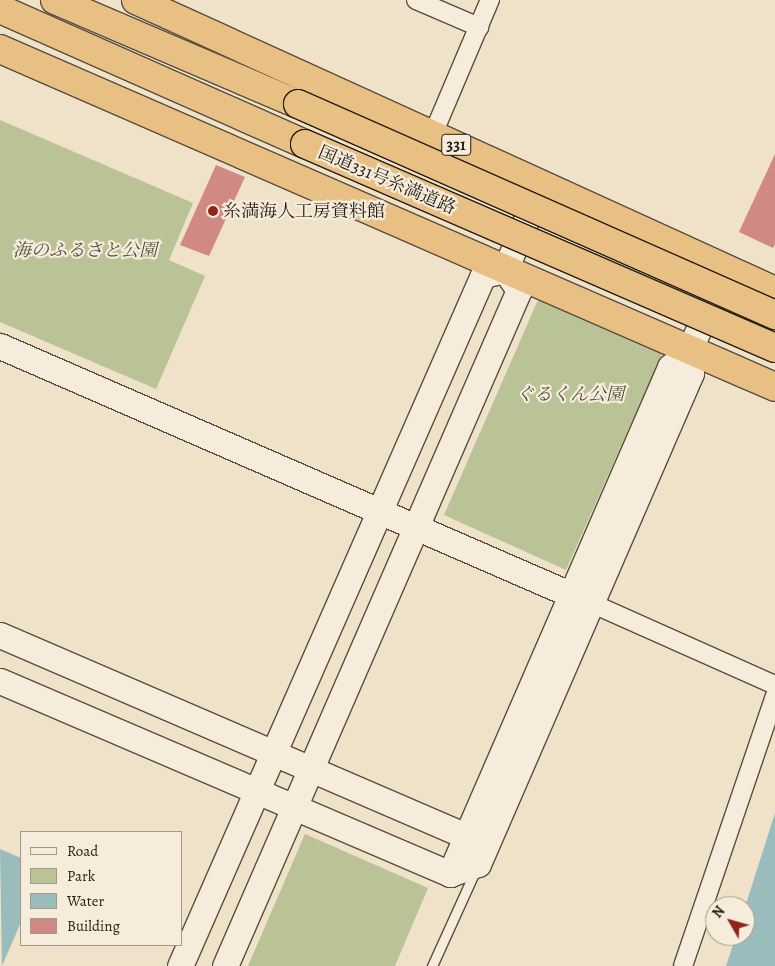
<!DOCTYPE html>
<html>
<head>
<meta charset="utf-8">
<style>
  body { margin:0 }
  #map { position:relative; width:775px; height:966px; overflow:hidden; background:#f0e1c9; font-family:Alegreya,"Noto Serif JP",serif }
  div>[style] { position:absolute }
  .green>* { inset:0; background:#b9c396 }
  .water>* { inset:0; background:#9bbcbc }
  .building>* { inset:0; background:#d18983 }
  .roads { filter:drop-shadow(1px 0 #584d3e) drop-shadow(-1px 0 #584d3e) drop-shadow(0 1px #584d3e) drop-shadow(0 -1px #584d3e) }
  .lane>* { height:9px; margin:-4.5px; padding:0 4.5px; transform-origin:4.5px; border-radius:4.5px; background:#f5ecdc }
  .street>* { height:18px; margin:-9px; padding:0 9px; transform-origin:9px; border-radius:9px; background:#f5ecdc }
  .secondary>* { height:25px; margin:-12.5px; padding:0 12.5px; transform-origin:12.5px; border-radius:12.5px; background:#f5ecdc }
  .highway>* { height:28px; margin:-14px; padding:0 14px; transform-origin:14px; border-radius:14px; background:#e8c084 }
  .bridges { filter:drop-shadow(1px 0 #261c0f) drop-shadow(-1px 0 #261c0f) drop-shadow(0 1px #261c0f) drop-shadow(0 -1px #261c0f) }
  .highway-bridge>* { height:28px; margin:-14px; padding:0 14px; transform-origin:14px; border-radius:14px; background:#e8c084 }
  .dots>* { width:14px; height:14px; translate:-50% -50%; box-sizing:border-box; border:2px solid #f5ecdc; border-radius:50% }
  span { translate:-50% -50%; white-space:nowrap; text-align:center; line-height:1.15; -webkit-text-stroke:4.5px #f5ecdc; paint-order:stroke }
  .shield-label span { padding:1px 4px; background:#f5ecdc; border:1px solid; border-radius:4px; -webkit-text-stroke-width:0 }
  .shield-label { font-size:16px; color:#261c0f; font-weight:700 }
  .street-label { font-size:18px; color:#261c0f }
  .poi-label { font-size:18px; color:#261c0f }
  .left { translate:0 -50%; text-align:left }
  .park-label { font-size:18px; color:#524e38; font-style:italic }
  .legend { position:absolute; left:20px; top:831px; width:162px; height:115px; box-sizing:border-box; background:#f5ecdc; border:1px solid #a2998a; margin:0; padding:6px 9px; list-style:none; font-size:15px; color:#261c0f }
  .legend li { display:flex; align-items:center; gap:10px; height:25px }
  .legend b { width:25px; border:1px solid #a2998a }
  .north { position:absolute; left:705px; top:896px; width:50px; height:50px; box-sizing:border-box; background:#f5ecdc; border:1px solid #a2998a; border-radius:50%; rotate:308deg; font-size:14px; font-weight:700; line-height:20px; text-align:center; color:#261c0f }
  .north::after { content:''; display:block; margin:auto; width:18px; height:22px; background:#8f2418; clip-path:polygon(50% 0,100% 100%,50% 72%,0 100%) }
</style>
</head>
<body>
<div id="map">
  <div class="green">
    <div style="clip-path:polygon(0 120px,193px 203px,169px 260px,205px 276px,156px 389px,0 322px)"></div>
    <div style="clip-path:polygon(538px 300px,662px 354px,566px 570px,444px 515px)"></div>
    <div style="clip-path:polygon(305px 834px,428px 888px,395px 966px,248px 966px)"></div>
  </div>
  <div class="water">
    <div style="clip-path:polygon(775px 813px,775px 966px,726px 966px,736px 936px,745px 936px,745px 907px)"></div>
    <div style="clip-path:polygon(0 849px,21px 858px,21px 922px,2px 966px)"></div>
  </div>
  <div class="building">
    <div style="clip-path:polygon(775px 154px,775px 244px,773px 248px,739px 232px)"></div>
    <div style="clip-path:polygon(216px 165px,245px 177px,209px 256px,180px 245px)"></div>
  </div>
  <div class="roads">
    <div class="lane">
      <div style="left:432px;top:966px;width:104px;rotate:-65.6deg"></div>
    </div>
    <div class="street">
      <div style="left:416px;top:0;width:69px;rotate:23.2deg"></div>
      <div style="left:433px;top:134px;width:146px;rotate:-67deg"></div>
      <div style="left:593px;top:604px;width:199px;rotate:24deg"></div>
      <div style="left:683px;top:966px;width:286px;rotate:-71.2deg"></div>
    </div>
    <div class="secondary">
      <div style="left:505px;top:270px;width:88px;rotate:-67.2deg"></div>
      <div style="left:0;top:346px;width:641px;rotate:23.53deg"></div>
      <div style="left:0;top:635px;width:508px;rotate:23.33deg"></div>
      <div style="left:466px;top:836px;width:17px;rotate:66deg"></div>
      <div style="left:0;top:681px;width:490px;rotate:23.2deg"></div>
      <div style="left:450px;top:874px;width:30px;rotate:-20deg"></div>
      <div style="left:478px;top:864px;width:535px;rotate:-66.55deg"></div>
      <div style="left:691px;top:373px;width:22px;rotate:-95deg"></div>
      <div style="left:450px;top:874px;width:553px;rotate:-66.54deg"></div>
      <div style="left:670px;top:367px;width:25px;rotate:-40deg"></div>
      <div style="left:689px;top:351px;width:87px;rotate:-66.4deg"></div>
      <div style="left:180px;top:966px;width:755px;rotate:-66.32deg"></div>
      <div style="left:483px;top:275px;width:23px;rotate:-13deg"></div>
      <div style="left:225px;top:966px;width:737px;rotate:-66.5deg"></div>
      <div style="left:519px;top:290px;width:24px;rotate:-125deg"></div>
    </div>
    <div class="highway">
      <div style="left:55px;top:0;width:264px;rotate:23.2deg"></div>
      <div style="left:136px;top:0;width:702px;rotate:24.48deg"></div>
      <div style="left:0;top:9px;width:334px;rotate:23.9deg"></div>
      <div style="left:0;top:49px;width:845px;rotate:23.56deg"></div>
    </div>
  </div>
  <div class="bridges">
    <div class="highway-bridge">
      <div style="left:298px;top:104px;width:522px;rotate:23.86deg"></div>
      <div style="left:305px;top:144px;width:512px;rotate:23.46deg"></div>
    </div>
  </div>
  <div class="dots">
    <div style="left:213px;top:211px;background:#8f2418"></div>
  </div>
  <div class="shield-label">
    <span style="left:456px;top:145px">331</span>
  </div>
  <div class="street-label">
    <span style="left:387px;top:180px;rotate:23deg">国道331号糸満道路</span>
  </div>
  <div class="poi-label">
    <span class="left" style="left:223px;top:211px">糸満海人工房資料館</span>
  </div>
  <div class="park-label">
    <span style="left:85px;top:250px">海のふるさと公園</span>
    <span style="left:570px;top:394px">ぐるくん公園</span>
  </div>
  <ul class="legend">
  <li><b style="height:6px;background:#f5ecdc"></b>Road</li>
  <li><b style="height:14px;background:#b9c396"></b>Park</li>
  <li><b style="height:14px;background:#9bbcbc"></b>Water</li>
  <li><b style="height:14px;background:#d18983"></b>Building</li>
  </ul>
  <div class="north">N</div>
</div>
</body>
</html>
